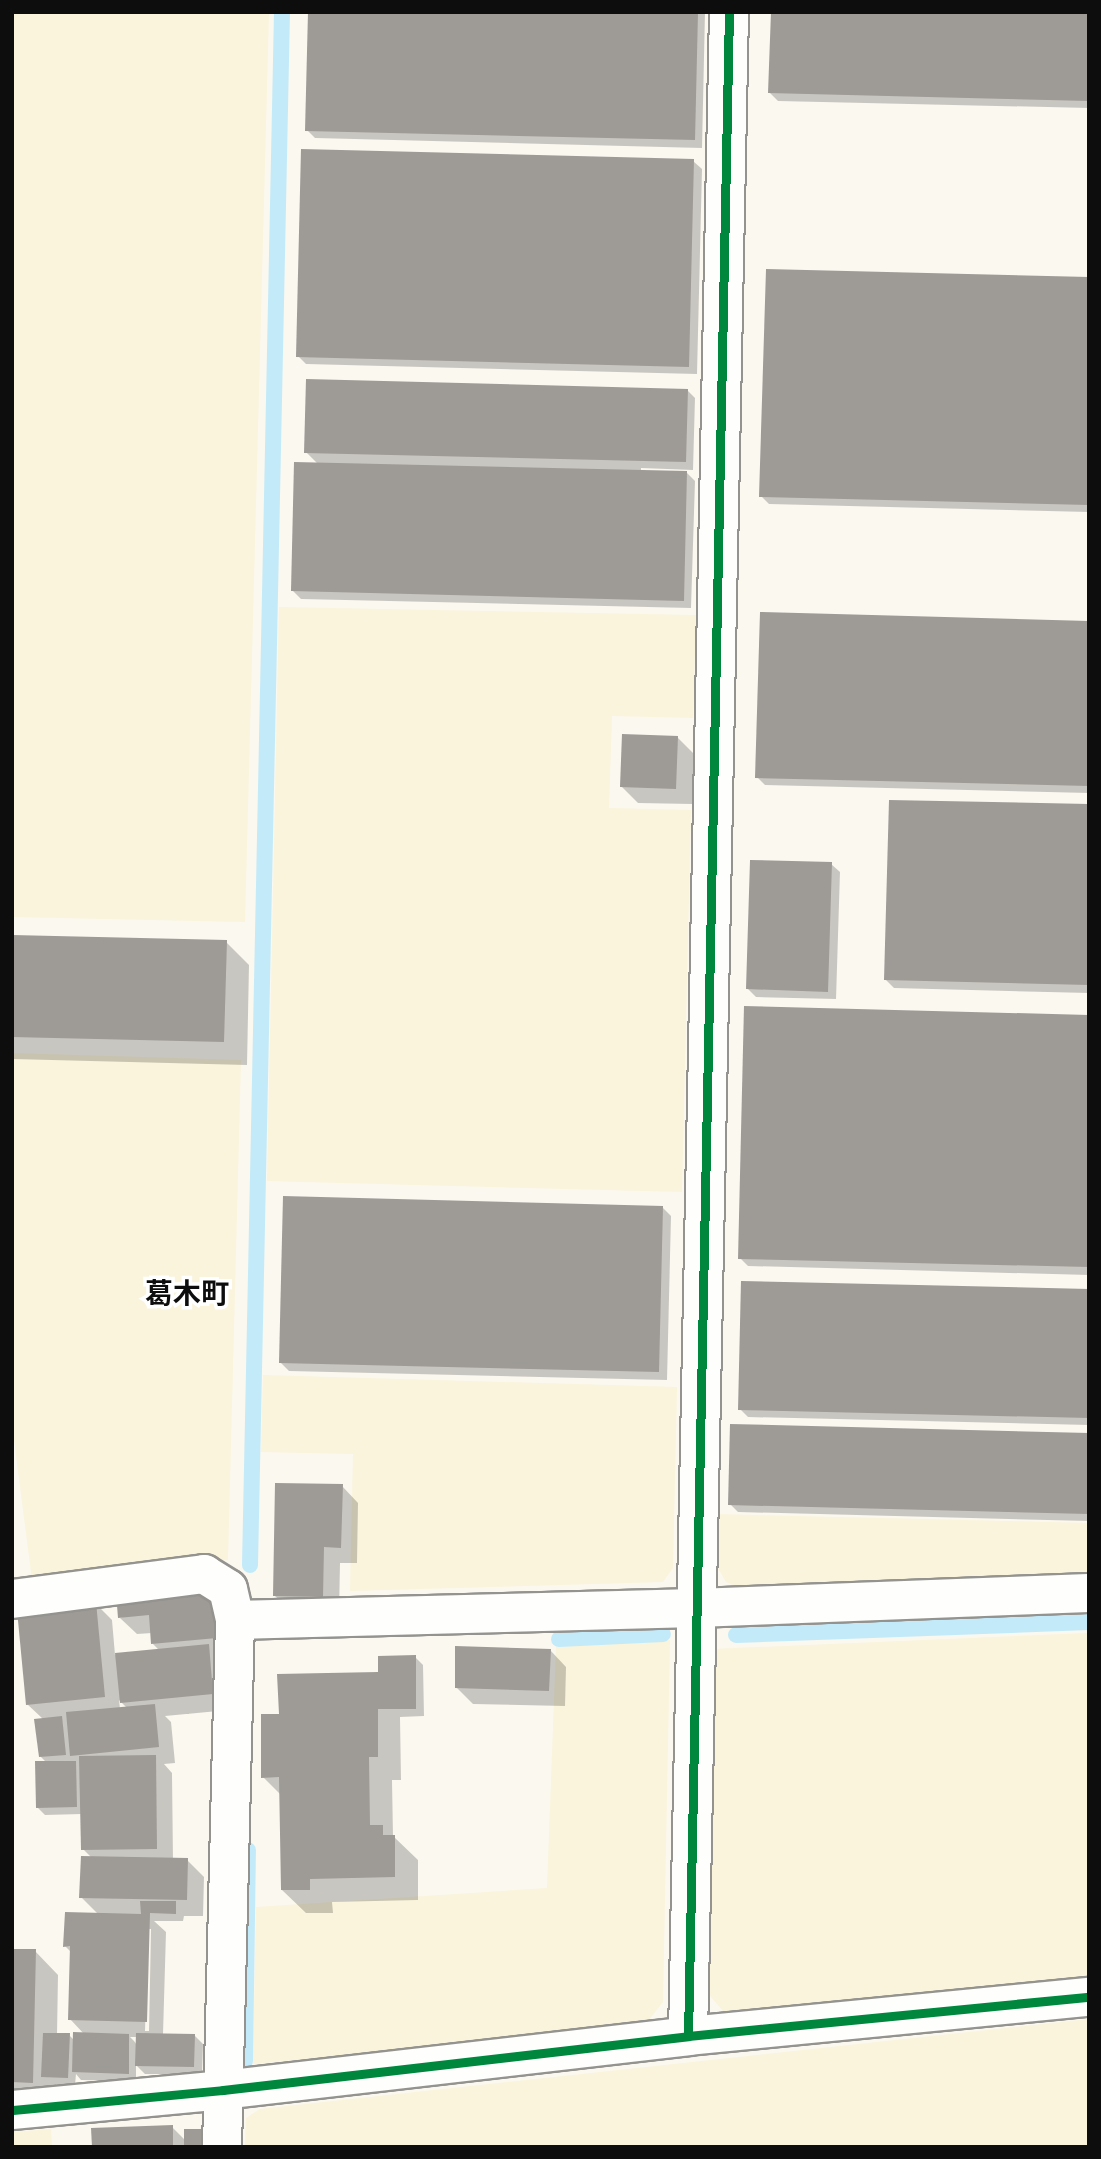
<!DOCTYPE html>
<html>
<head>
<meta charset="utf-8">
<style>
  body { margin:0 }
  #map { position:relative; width:1101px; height:2159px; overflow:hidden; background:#fbf8f0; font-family:"Roboto Serif","Noto Sans JP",serif }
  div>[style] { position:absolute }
  .farmland>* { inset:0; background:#f9f4db }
  .shadow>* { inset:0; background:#0003 }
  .stream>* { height:16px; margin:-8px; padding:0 8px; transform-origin:8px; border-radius:8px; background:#c3eaf8 }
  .building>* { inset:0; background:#9e9a96 }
  .roads { filter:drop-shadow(2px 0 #94938f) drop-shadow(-2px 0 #94938f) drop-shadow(0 2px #94938f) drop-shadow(0 -2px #94938f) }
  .street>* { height:38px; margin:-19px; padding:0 19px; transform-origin:19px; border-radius:19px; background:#fefefd }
  .cycleway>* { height:9px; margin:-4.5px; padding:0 4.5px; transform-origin:4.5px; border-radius:4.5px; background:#00873e }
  span { translate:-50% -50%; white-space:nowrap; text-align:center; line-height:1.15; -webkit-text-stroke:7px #fff; paint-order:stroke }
  .quarter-label { font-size:28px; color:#0d0d0d; font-weight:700 }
  .frame { position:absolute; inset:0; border:14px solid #0d0d0d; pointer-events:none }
</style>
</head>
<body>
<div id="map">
  <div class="farmland">
    <div style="clip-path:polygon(12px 12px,269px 12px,245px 922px,12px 917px)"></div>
    <div style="clip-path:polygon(279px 607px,696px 615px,693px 718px,612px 716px,609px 808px,691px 810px,682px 1192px,267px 1181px)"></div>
    <div style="clip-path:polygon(12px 1053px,241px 1060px,228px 1560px,32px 1580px,12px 1424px)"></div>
    <div style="clip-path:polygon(263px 1375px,677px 1387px,673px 1568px,663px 1582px,350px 1591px,353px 1454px,261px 1452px)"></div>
    <div style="clip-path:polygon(715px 1514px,1089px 1523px,1089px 1577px,745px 1590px,726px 1582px,714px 1561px)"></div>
    <div style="clip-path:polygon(1089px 1633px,1089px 1979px,729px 2018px,706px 1991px,712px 1649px)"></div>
    <div style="clip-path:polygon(670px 1640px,663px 2002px,644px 2026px,253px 2064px,256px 1907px,547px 1888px,556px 1647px)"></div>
    <div style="clip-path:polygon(1089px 2019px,1089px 2147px,245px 2147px,246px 2118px,260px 2109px)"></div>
    <div style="clip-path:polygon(51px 2129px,52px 2147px,12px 2147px,12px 2132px)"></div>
  </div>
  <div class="shadow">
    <div style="clip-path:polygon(310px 12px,705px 12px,702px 148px,315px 138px,307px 130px)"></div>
    <div style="clip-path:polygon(1089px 12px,1089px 108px,778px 101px,770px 93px)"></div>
    <div style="clip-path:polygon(693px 161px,702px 169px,697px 374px,306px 364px,298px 356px)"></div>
    <div style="clip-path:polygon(1089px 279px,1089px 512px,769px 504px,761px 496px)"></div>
    <div style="clip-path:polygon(687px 390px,695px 398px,693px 470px,641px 468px,641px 472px,687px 473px,695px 481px,691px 608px,301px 599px,293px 591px,318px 464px,306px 452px)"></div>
    <div style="clip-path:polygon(1089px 622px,1089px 793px,765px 785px,757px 777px)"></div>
    <div style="clip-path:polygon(677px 737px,694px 754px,692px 804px,638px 803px,622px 787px)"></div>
    <div style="clip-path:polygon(1089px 806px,1089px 993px,894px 988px,886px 980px)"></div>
    <div style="clip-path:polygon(831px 864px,840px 872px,836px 999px,756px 997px,748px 989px)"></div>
    <div style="clip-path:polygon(12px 937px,226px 942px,249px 965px,247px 1065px,12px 1059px)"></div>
    <div style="clip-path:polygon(1089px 1017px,1089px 1275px,748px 1266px,740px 1258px)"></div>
    <div style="clip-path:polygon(663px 1208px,671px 1216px,667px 1380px,289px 1371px,281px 1363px)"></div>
    <div style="clip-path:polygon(1089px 1291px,1089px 1425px,748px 1417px,740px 1409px)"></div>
    <div style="clip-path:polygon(1089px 1434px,1089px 1521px,738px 1512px,730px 1504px)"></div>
    <div style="clip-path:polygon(342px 1486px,358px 1503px,357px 1563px,340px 1563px,339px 1612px,291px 1611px,274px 1595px)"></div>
    <div style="clip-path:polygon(evenodd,212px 1585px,229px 1710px,165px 1716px,171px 1722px,175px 1763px,164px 1764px,172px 1773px,173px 1860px,187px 1860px,204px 1877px,203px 1916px,184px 1916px,183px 1921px,154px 1921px,166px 1932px,163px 2035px,195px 2036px,203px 2044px,202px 2074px,145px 2074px,136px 2065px,136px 2081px,81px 2080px,76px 2074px,75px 2085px,56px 2084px,55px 2105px,12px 2104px,12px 1950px,35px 1951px,58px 1975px,57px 2035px,69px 2035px,74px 2040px,85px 2035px,70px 2019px,72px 1953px,65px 1946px,98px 1914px,81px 1897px,92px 1858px,83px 1849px,82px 1814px,45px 1815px,37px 1807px,47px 1763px,41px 1757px,43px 1719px,27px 1704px,96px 1604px,112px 1620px,115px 1655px,160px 1651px,153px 1644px,152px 1633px,137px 1634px,120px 1618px,212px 1585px,119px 1700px,127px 1708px,120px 1709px,119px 1700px,212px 1585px,148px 1929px,151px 1929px,149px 2031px,145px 2031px,148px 1929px,212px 1585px,130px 2037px,138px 2037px,137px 2045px,134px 2041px,130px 2037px)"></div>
    <div style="clip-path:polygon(550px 1650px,566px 1667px,565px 1706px,473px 1704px,456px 1687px)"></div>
    <div style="clip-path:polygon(415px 1657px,423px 1665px,424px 1716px,400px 1717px,401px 1780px,392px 1780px,393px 1836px,418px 1860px,418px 1900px,332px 1902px,333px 1913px,306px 1913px,282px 1890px,281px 1795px,263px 1777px,280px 1716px)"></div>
    <div style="clip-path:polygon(172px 2127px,185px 2140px,202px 2131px,210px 2139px,210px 2147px,94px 2147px)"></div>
  </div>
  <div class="stream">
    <div style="left:250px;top:1565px;width:1553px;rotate:-88.82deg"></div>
    <div style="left:736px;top:1635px;width:353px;rotate:-2.1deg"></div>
    <div style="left:559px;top:1639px;width:104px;rotate:-2.8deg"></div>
    <div style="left:245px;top:2061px;width:211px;rotate:-89.2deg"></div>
  </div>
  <div class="building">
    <div style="clip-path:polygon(308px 12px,698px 12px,695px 140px,305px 131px)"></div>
    <div style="clip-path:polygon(771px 12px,1089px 12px,1089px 101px,768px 93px)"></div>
    <div style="clip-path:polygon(301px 149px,694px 159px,689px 367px,296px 357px)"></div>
    <div style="clip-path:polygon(766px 269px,1089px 277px,1089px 505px,759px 497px)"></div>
    <div style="clip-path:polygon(306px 379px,688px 389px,686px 462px,304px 453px)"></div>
    <div style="clip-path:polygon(294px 462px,687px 471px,684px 601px,291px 591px)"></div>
    <div style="clip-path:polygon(760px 612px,1089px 621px,1089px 786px,755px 778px)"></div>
    <div style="clip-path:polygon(622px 734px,678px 736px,676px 789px,620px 787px)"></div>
    <div style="clip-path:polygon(889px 800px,1089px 804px,1089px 985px,884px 980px)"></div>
    <div style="clip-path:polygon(750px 860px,832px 862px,828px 992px,746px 989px)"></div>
    <div style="clip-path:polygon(12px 935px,227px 940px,224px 1042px,12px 1037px)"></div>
    <div style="clip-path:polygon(744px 1006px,1089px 1015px,1089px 1267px,738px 1259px)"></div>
    <div style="clip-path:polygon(283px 1196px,663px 1206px,659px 1372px,279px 1363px)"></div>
    <div style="clip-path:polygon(741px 1281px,1089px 1289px,1089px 1418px,738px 1410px)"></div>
    <div style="clip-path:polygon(730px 1424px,1089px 1433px,1089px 1514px,728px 1505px)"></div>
    <div style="clip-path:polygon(275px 1483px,343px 1484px,341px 1548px,324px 1547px,323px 1597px,273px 1596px)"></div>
    <div style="clip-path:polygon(213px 1583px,217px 1638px,151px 1644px,149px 1615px,118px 1618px,116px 1593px)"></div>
    <div style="clip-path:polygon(96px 1602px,105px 1697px,26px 1705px,17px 1610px)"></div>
    <div style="clip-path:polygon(209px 1644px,213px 1694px,120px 1703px,115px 1653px)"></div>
    <div style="clip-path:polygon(455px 1646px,551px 1649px,549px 1691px,455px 1688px)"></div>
    <div style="clip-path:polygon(416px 1655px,416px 1709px,378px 1709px,378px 1757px,369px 1757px,370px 1825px,383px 1825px,383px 1835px,395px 1835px,395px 1877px,310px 1879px,310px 1890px,281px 1890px,279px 1777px,261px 1778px,261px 1714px,279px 1714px,277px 1674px,378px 1672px,378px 1656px)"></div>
    <div style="clip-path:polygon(155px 1704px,159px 1747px,70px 1756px,66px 1712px)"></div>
    <div style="clip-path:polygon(62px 1716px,66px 1755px,39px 1757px,34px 1719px)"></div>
    <div style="clip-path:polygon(156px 1755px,157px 1849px,81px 1850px,79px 1756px)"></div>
    <div style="clip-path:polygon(35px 1761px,76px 1761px,77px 1807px,36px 1808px)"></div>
    <div style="clip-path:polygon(81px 1856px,188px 1858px,187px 1900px,79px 1898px)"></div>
    <div style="clip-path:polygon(140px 1901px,176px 1901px,176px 1914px,150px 1913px,147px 2022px,68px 2020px,70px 1946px,63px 1947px,65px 1912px,141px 1914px)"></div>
    <div style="clip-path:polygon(12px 1949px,36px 1949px,33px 2083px,12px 2082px)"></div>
    <div style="clip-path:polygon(73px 2032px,129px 2034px,129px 2074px,72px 2072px)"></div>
    <div style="clip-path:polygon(43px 2033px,70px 2033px,68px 2078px,41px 2077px)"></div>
    <div style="clip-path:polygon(136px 2033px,195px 2034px,194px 2067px,135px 2066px)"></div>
    <div style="clip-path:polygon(173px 2125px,173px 2147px,92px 2147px,91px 2128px)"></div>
    <div style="clip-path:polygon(184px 2129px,203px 2129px,203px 2147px,184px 2147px)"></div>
  </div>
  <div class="roads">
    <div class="street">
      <div style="left:12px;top:1599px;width:194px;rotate:-7.4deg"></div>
      <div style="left:204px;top:1574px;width:28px;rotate:32deg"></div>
      <div style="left:228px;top:1589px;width:32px;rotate:77deg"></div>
      <div style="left:235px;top:1620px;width:527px;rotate:91.41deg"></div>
      <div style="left:235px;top:1620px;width:461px;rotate:-1.5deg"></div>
      <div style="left:696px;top:1608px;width:393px;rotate:-2.2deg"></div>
      <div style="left:688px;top:2036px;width:2024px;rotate:-88.84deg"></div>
      <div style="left:12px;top:2110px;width:212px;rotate:-5.4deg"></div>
      <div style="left:223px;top:2090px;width:468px;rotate:-6.6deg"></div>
      <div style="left:688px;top:2036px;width:403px;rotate:-5.6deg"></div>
    </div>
  </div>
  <div class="cycleway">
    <div style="left:688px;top:2036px;width:2024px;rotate:-88.84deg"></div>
    <div style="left:12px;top:2110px;width:212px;rotate:-5.4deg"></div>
    <div style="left:223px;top:2090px;width:468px;rotate:-6.6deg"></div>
    <div style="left:688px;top:2036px;width:403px;rotate:-5.6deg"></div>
  </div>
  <div class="quarter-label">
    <span style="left:187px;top:1294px">葛木町</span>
  </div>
  <div class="frame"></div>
</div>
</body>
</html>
